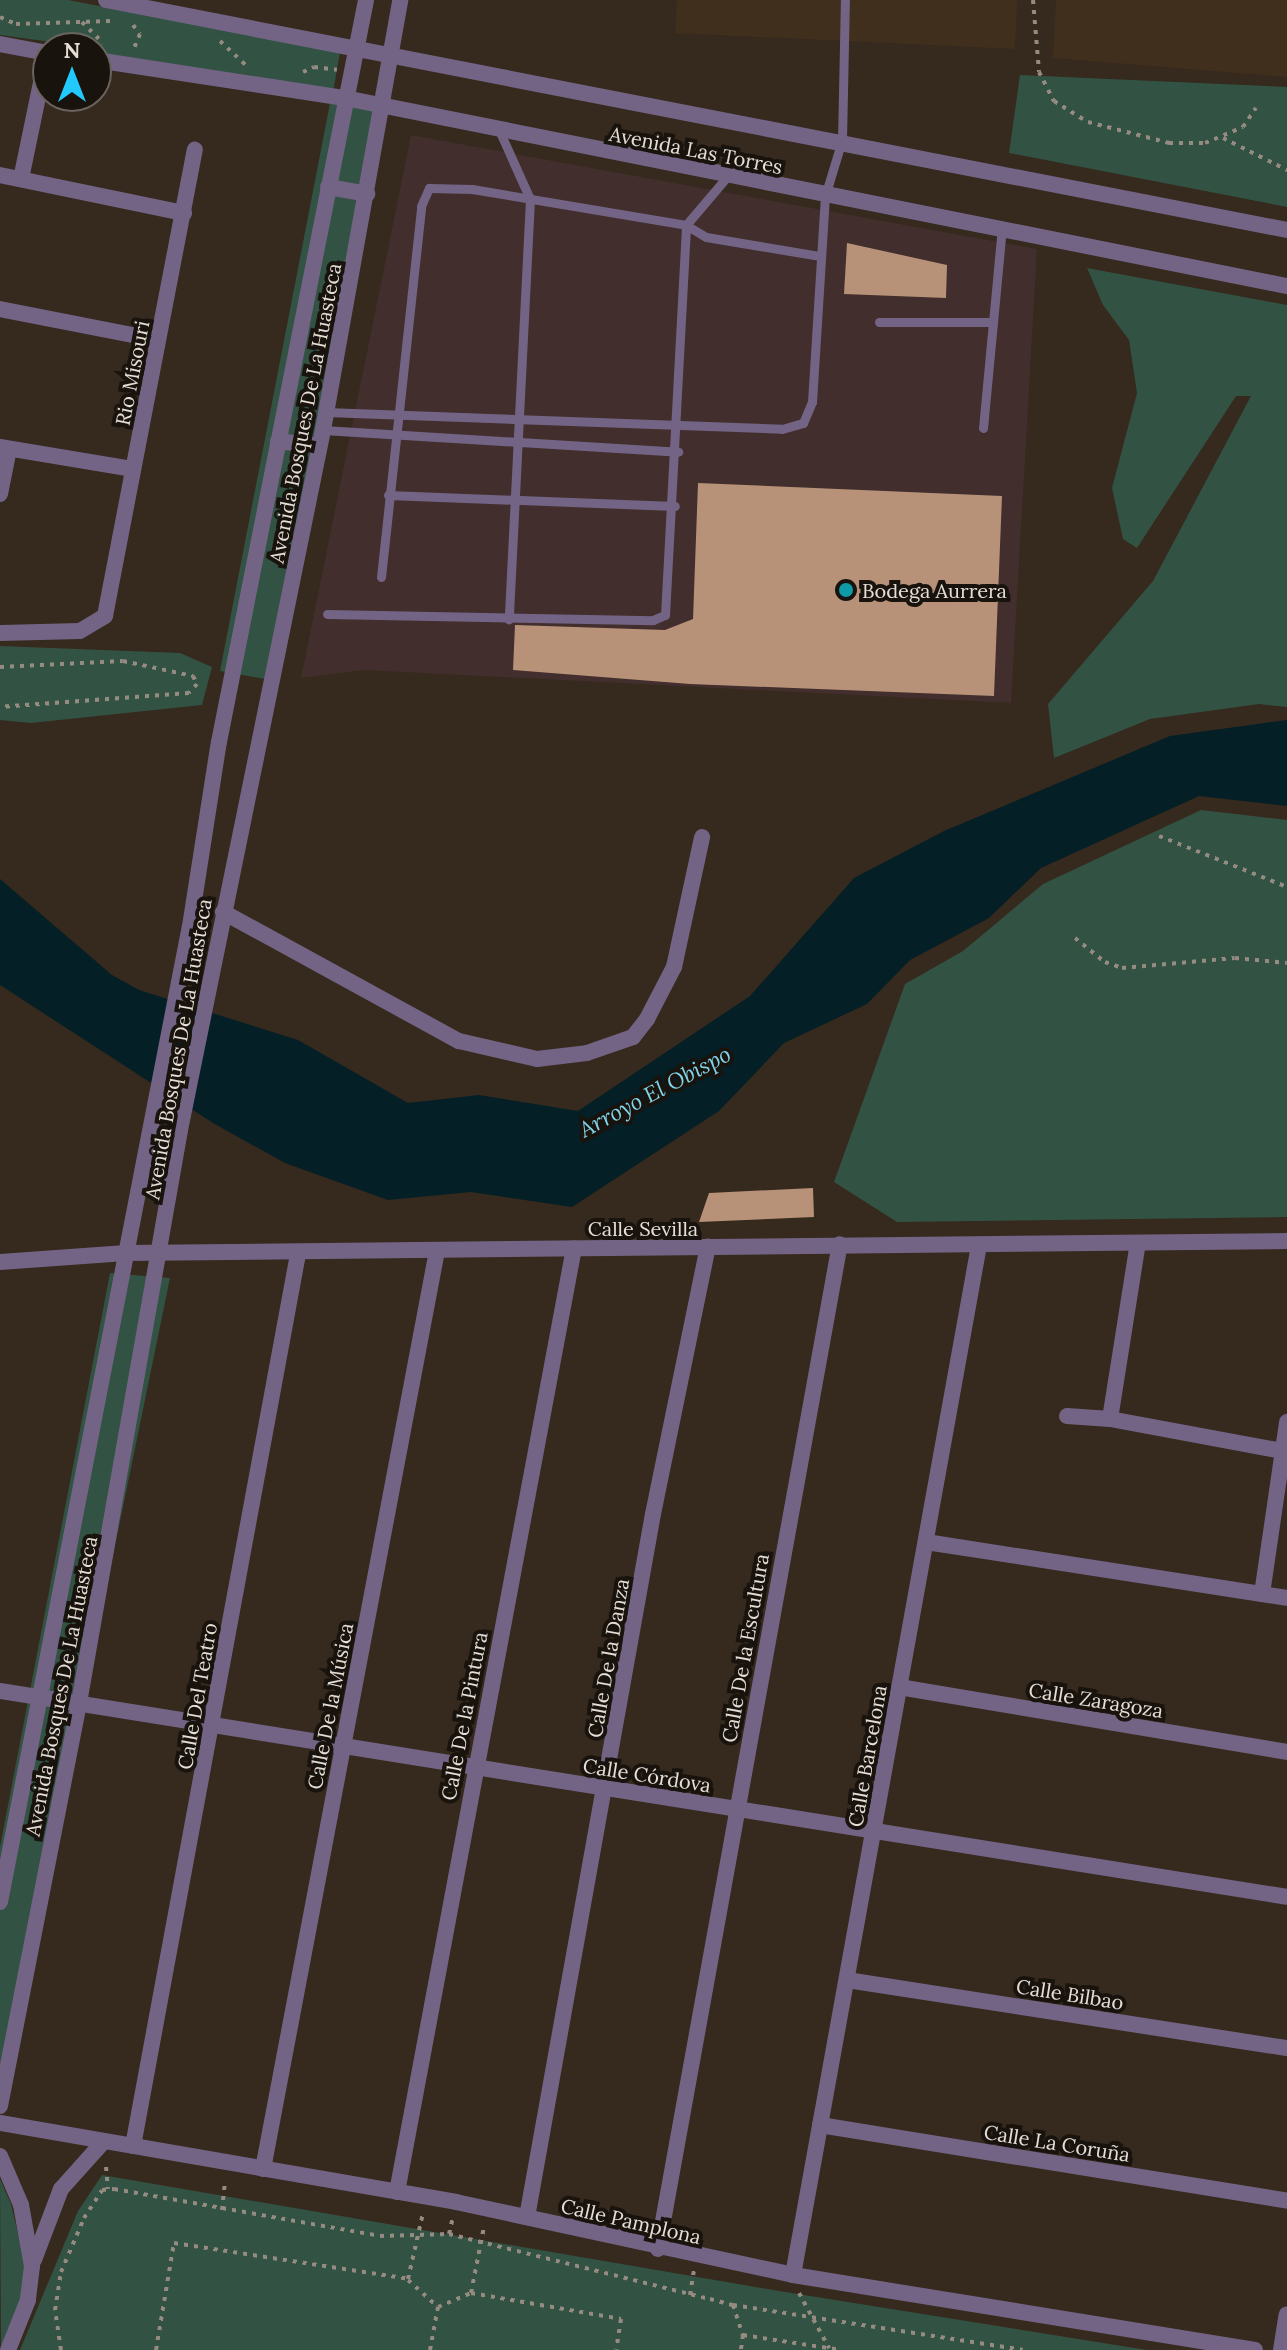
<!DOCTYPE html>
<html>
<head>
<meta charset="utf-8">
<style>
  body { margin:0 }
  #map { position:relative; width:1287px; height:2350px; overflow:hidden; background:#36291d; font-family:Lora,serif }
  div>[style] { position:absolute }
  .commercial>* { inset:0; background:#422e2d }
  .built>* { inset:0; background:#412f1e }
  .green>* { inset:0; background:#325243 }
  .water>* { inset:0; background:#041f26 }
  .building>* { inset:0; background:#b79278 }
  .path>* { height:4px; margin-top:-2px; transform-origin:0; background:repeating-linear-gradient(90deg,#958b81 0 4px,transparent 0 10px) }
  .service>* { height:9px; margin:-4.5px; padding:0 4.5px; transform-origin:4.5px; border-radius:4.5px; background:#736485 }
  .minor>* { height:16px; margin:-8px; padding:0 8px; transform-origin:8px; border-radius:8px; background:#736485 }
  .tertiary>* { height:16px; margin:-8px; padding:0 8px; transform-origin:8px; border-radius:8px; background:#736485 }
  .dots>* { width:22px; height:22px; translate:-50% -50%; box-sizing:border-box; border:4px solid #19130e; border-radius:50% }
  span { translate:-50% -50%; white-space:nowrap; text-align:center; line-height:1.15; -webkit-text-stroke:8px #19130e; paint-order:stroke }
  .street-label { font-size:20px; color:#e6ded6 }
  .poi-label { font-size:20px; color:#e6ded6 }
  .left { translate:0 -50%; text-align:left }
  .water-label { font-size:22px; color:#7fd4ea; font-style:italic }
  .north { position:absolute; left:32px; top:32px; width:80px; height:80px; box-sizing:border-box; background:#19130e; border:2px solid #6b645e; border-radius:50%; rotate:0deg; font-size:22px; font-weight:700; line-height:32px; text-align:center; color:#e6ded6 }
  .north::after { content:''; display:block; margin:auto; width:28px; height:36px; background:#22c9fd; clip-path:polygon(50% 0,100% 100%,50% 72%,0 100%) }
</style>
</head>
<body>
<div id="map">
  <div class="commercial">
    <div style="clip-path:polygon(411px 135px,1037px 249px,1011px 703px,364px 670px,301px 678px)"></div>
  </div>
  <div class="built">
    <div style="clip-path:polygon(677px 0,1017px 0,1015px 49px,675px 33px)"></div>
    <div style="clip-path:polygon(1056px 0,1287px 0,1287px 77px,1053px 58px)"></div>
  </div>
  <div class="green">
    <div style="clip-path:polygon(0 0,68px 0,340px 52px,332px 98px,384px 108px,276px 681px,220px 671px,331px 98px,96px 53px,96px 48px,0 35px)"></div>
    <div style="clip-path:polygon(1020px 75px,1287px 87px,1287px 207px,1009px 153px)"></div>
    <div style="clip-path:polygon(1087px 268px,1287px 305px,1287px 707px,1259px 704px,1150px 719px,1054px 758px,1048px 704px,1153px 581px,1251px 396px,1236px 396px,1137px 548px,1123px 539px,1112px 488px,1137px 393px,1129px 340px,1103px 305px)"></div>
    <div style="clip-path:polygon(0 646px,180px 653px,212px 667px,202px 705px,31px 723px,0 720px)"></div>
    <div style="clip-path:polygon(1201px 810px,1287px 820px,1287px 1217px,897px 1222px,834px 1182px,905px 984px,963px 951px,1043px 884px)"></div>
    <div style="clip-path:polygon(110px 1273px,170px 1278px,0 2106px,0 1847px)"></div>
    <div style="clip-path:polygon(102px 2175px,779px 2291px,1147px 2350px,20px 2350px,78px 2211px)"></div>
    <div style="clip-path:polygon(0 2179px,11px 2204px,30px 2284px,1px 2350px)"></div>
  </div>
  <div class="water">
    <div style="clip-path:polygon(1287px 720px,1287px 806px,1199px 796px,1041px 868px,989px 918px,910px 960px,867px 1004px,784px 1043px,719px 1111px,572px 1207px,471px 1192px,388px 1200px,285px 1163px,213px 1123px,0 985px,0 879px,112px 975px,139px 990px,298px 1040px,408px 1103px,479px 1095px,578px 1111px,750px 996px,854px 878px,944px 831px,1170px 736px)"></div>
  </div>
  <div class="building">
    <div style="clip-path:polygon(847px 243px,947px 265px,946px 298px,844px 294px)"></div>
    <div style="clip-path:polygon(698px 483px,1002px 496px,994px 696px,690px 684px,513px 670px,515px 625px,665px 630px,693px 619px)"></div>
    <div style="clip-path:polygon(813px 1188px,814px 1217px,699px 1222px,709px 1193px)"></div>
  </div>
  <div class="path">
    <div style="left:1033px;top:0;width:72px;rotate:85.2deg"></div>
    <div style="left:1039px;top:72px;width:33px;rotate:63deg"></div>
    <div style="left:1054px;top:101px;width:40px;rotate:32deg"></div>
    <div style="left:1088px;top:122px;width:84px;rotate:14.5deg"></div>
    <div style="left:1169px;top:143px;width:36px"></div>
    <div style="left:1205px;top:143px;width:41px;rotate:-22.8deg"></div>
    <div style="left:1243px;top:127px;width:23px;rotate:-56deg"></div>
    <div style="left:0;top:17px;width:17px;rotate:24deg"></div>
    <div style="left:16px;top:24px;width:94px;rotate:-1.8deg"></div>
    <div style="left:82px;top:22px;width:30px;rotate:45deg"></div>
    <div style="left:133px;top:25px;width:11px;rotate:52deg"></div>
    <div style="left:140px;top:34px;width:15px;rotate:113deg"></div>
    <div style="left:220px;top:41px;width:35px;rotate:43deg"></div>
    <div style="left:303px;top:72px;width:12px;rotate:-24deg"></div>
    <div style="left:314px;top:67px;width:23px;rotate:7deg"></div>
    <div style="left:1223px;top:138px;width:72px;rotate:26.6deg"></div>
    <div style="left:0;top:667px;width:123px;rotate:-2.8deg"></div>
    <div style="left:123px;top:661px;width:72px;rotate:12.1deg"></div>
    <div style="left:193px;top:676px;width:9px;rotate:63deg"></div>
    <div style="left:197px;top:684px;width:12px;rotate:132deg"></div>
    <div style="left:189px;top:693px;width:190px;rotate:175.8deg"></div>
    <div style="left:1159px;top:836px;width:138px;rotate:21.7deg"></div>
    <div style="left:1075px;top:938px;width:38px;rotate:39deg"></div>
    <div style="left:1105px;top:962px;width:18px;rotate:19deg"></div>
    <div style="left:1122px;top:968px;width:113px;rotate:-5.1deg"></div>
    <div style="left:1235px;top:958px;width:52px;rotate:5.5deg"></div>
    <div style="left:106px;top:2167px;width:22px;rotate:85deg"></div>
    <div style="left:222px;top:2210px;width:29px;rotate:-84deg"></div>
    <div style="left:449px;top:2234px;width:17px;rotate:-77deg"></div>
    <div style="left:408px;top:2280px;width:40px;rotate:42deg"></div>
    <div style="left:438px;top:2307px;width:36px;rotate:-23deg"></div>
    <div style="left:471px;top:2293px;width:67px;rotate:-78.9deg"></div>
    <div style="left:471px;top:2293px;width:152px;rotate:9.8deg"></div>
    <div style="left:621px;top:2319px;width:31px;rotate:99deg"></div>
    <div style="left:799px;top:2293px;width:63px;rotate:61.4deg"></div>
    <div style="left:690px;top:2295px;width:26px;rotate:-81deg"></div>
    <div style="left:733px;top:2305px;width:293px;rotate:8.8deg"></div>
    <div style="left:743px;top:2335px;width:99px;rotate:8.7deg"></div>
    <div style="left:61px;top:2350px;width:40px;rotate:-98.5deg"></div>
    <div style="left:55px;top:2310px;width:38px;rotate:-81deg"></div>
    <div style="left:61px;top:2272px;width:59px;rotate:-66.9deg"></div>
    <div style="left:84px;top:2218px;width:33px;rotate:-57deg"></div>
    <div style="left:102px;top:2190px;width:12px;rotate:-5deg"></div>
    <div style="left:114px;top:2189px;width:270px;rotate:10deg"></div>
    <div style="left:380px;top:2236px;width:69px;rotate:-1.7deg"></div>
    <div style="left:449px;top:2234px;width:269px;rotate:14deg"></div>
    <div style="left:710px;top:2299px;width:24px;rotate:15deg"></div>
    <div style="left:733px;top:2305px;width:32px;rotate:72deg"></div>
    <div style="left:743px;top:2335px;width:15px;rotate:98deg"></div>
    <div style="left:156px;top:2350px;width:109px;rotate:-80.5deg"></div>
    <div style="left:174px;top:2243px;width:237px;rotate:8.7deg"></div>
    <div style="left:408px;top:2279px;width:68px;rotate:-77.2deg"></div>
    <div style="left:430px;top:2350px;width:44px;rotate:-79.5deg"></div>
  </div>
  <div class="service">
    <div style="left:499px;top:130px;width:76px;rotate:65.8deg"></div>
    <div style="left:530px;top:199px;width:421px;rotate:92.9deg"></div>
    <div style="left:879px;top:322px;width:114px"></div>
    <div style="left:326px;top:412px;width:456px;rotate:2.1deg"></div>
    <div style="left:782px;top:429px;width:22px;rotate:-16deg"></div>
    <div style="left:803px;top:423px;width:23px;rotate:-67deg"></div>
    <div style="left:812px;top:402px;width:206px;rotate:-86.4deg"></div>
    <div style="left:825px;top:196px;width:59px;rotate:-73.1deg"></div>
    <div style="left:842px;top:140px;width:140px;rotate:-88.8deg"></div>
    <div style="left:983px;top:428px;width:201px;rotate:-84.6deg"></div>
    <div style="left:323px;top:430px;width:356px;rotate:3.5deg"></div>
    <div style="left:388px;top:495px;width:287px;rotate:2.2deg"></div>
    <div style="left:381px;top:577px;width:373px;rotate:-83.8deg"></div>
    <div style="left:421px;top:206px;width:20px;rotate:-66deg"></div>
    <div style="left:429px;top:188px;width:43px;rotate:1.3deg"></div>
    <div style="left:472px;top:189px;width:217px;rotate:9.5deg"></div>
    <div style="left:686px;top:225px;width:23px;rotate:31deg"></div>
    <div style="left:706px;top:237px;width:116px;rotate:9.5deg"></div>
    <div style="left:327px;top:614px;width:326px;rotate:1.1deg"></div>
    <div style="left:653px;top:620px;width:13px;rotate:-23deg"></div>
    <div style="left:665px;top:615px;width:391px;rotate:-86.9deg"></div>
    <div style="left:686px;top:225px;width:62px;rotate:-49.6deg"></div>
  </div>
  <div class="minor">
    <div style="left:0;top:175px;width:188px;rotate:11.7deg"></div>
    <div style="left:21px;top:179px;width:129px;rotate:-78.3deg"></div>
    <div style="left:0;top:309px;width:161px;rotate:11.1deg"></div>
    <div style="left:0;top:447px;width:135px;rotate:9.4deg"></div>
    <div style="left:0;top:494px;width:46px;rotate:-78.7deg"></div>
    <div style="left:0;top:633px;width:80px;rotate:-1.4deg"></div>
    <div style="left:80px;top:631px;width:29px;rotate:-31deg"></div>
    <div style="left:105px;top:616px;width:475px;rotate:-79.1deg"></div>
    <div style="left:223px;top:912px;width:269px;rotate:28.7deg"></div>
    <div style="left:459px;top:1041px;width:80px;rotate:13deg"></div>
    <div style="left:537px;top:1059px;width:50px;rotate:-6.8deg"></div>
    <div style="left:587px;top:1053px;width:49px;rotate:-19.2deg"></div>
    <div style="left:633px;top:1037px;width:23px;rotate:-52deg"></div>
    <div style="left:647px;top:1019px;width:59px;rotate:-62.6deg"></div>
    <div style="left:674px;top:967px;width:133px;rotate:-77.8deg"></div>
    <div style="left:0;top:1262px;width:126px;rotate:-4.1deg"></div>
    <div style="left:1067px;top:1416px;width:43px;rotate:4deg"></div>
    <div style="left:1110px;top:1419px;width:175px;rotate:10.5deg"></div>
    <div style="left:1110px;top:1419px;width:178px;rotate:-81deg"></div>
    <div style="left:926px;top:1542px;width:365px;rotate:8.8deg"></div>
    <div style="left:1262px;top:1594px;width:174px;rotate:-81.7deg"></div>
    <div style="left:899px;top:1687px;width:393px;rotate:9.5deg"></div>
    <div style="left:0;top:1691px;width:1303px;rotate:9.09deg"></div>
    <div style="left:847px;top:1980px;width:445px;rotate:8.8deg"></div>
    <div style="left:820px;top:2125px;width:473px;rotate:9.2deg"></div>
    <div style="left:133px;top:2146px;width:907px;rotate:-79.52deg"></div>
    <div style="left:263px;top:2169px;width:934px;rotate:-79.27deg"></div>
    <div style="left:397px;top:2192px;width:960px;rotate:-79.38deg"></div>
    <div style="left:527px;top:2217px;width:714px;rotate:-79.84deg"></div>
    <div style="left:653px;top:1514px;width:273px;rotate:-78.4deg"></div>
    <div style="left:658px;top:2249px;width:1021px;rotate:-79.74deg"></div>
    <div style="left:793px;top:2275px;width:1047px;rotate:-79.76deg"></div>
  </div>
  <div class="tertiary">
    <div style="left:106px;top:0;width:1203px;rotate:11.02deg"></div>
    <div style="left:0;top:44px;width:49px;rotate:10.6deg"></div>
    <div style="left:96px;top:60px;width:252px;rotate:8.7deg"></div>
    <div style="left:345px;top:98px;width:961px;rotate:11.29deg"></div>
    <div style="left:328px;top:187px;width:40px;rotate:10deg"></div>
    <div style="left:278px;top:441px;width:41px;rotate:7deg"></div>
    <div style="left:126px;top:1253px;width:1161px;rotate:-0.59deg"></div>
    <div style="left:0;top:1902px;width:1000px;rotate:-78.99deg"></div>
    <div style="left:191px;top:920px;width:180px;rotate:-81.1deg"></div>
    <div style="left:219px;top:742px;width:756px;rotate:-78.79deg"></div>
    <div style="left:0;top:2106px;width:411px;rotate:-78.9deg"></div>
    <div style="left:79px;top:1703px;width:582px;rotate:-80deg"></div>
    <div style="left:180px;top:1130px;width:714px;rotate:-78.45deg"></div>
    <div style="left:323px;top:430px;width:437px;rotate:-79.8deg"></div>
    <div style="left:0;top:2123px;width:463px;rotate:9.8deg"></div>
    <div style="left:456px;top:2202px;width:345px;rotate:12.2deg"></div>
    <div style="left:793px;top:2275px;width:468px;rotate:9.2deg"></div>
    <div style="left:0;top:2156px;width:53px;rotate:66.8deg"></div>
    <div style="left:21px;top:2205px;width:62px;rotate:79.8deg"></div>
    <div style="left:32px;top:2266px;width:34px;rotate:97deg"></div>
    <div style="left:28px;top:2300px;width:54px;rotate:111.8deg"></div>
    <div style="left:34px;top:2260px;width:76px;rotate:-69.2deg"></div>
    <div style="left:61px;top:2189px;width:64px;rotate:-48.1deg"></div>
    <div style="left:1281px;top:2350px;width:36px;rotate:-81deg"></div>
  </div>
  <div class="dots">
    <div style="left:846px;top:590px;background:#0f9aa8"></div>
  </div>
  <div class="street-label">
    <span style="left:696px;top:150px;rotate:11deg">Avenida Las Torres</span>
    <span style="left:132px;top:373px;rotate:-79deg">Rio Misouri</span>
    <span style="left:305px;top:413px;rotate:-79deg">Avenida Bosques De La Huasteca</span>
    <span style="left:178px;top:1049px;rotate:-80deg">Avenida Bosques De La Huasteca</span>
    <span style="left:643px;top:1228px">Calle Sevilla</span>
    <span style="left:745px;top:1648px;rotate:-80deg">Calle De la Escultura</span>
    <span style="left:608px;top:1658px;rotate:-80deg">Calle De la Danza</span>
    <span style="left:61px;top:1686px;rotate:-79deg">Avenida Bosques De La Huasteca</span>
    <span style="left:197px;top:1696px;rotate:-80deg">Calle Del Teatro</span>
    <span style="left:1096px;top:1700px;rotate:9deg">Calle Zaragoza</span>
    <span style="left:330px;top:1706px;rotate:-79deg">Calle De la Música</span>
    <span style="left:464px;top:1716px;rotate:-79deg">Calle De la Pintura</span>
    <span style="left:867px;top:1756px;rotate:-80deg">Calle Barcelona</span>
    <span style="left:647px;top:1775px;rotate:9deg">Calle Córdova</span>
    <span style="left:1070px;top:1994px;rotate:9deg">Calle Bilbao</span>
    <span style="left:1057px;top:2143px;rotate:9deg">Calle La Coruña</span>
    <span style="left:631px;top:2221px;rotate:13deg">Calle Pamplona</span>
  </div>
  <div class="poi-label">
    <span class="left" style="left:862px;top:590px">Bodega Aurrera</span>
  </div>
  <div class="water-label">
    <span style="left:655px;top:1092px;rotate:-28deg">Arroyo El Obispo</span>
  </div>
  <div class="north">N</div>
</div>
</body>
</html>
